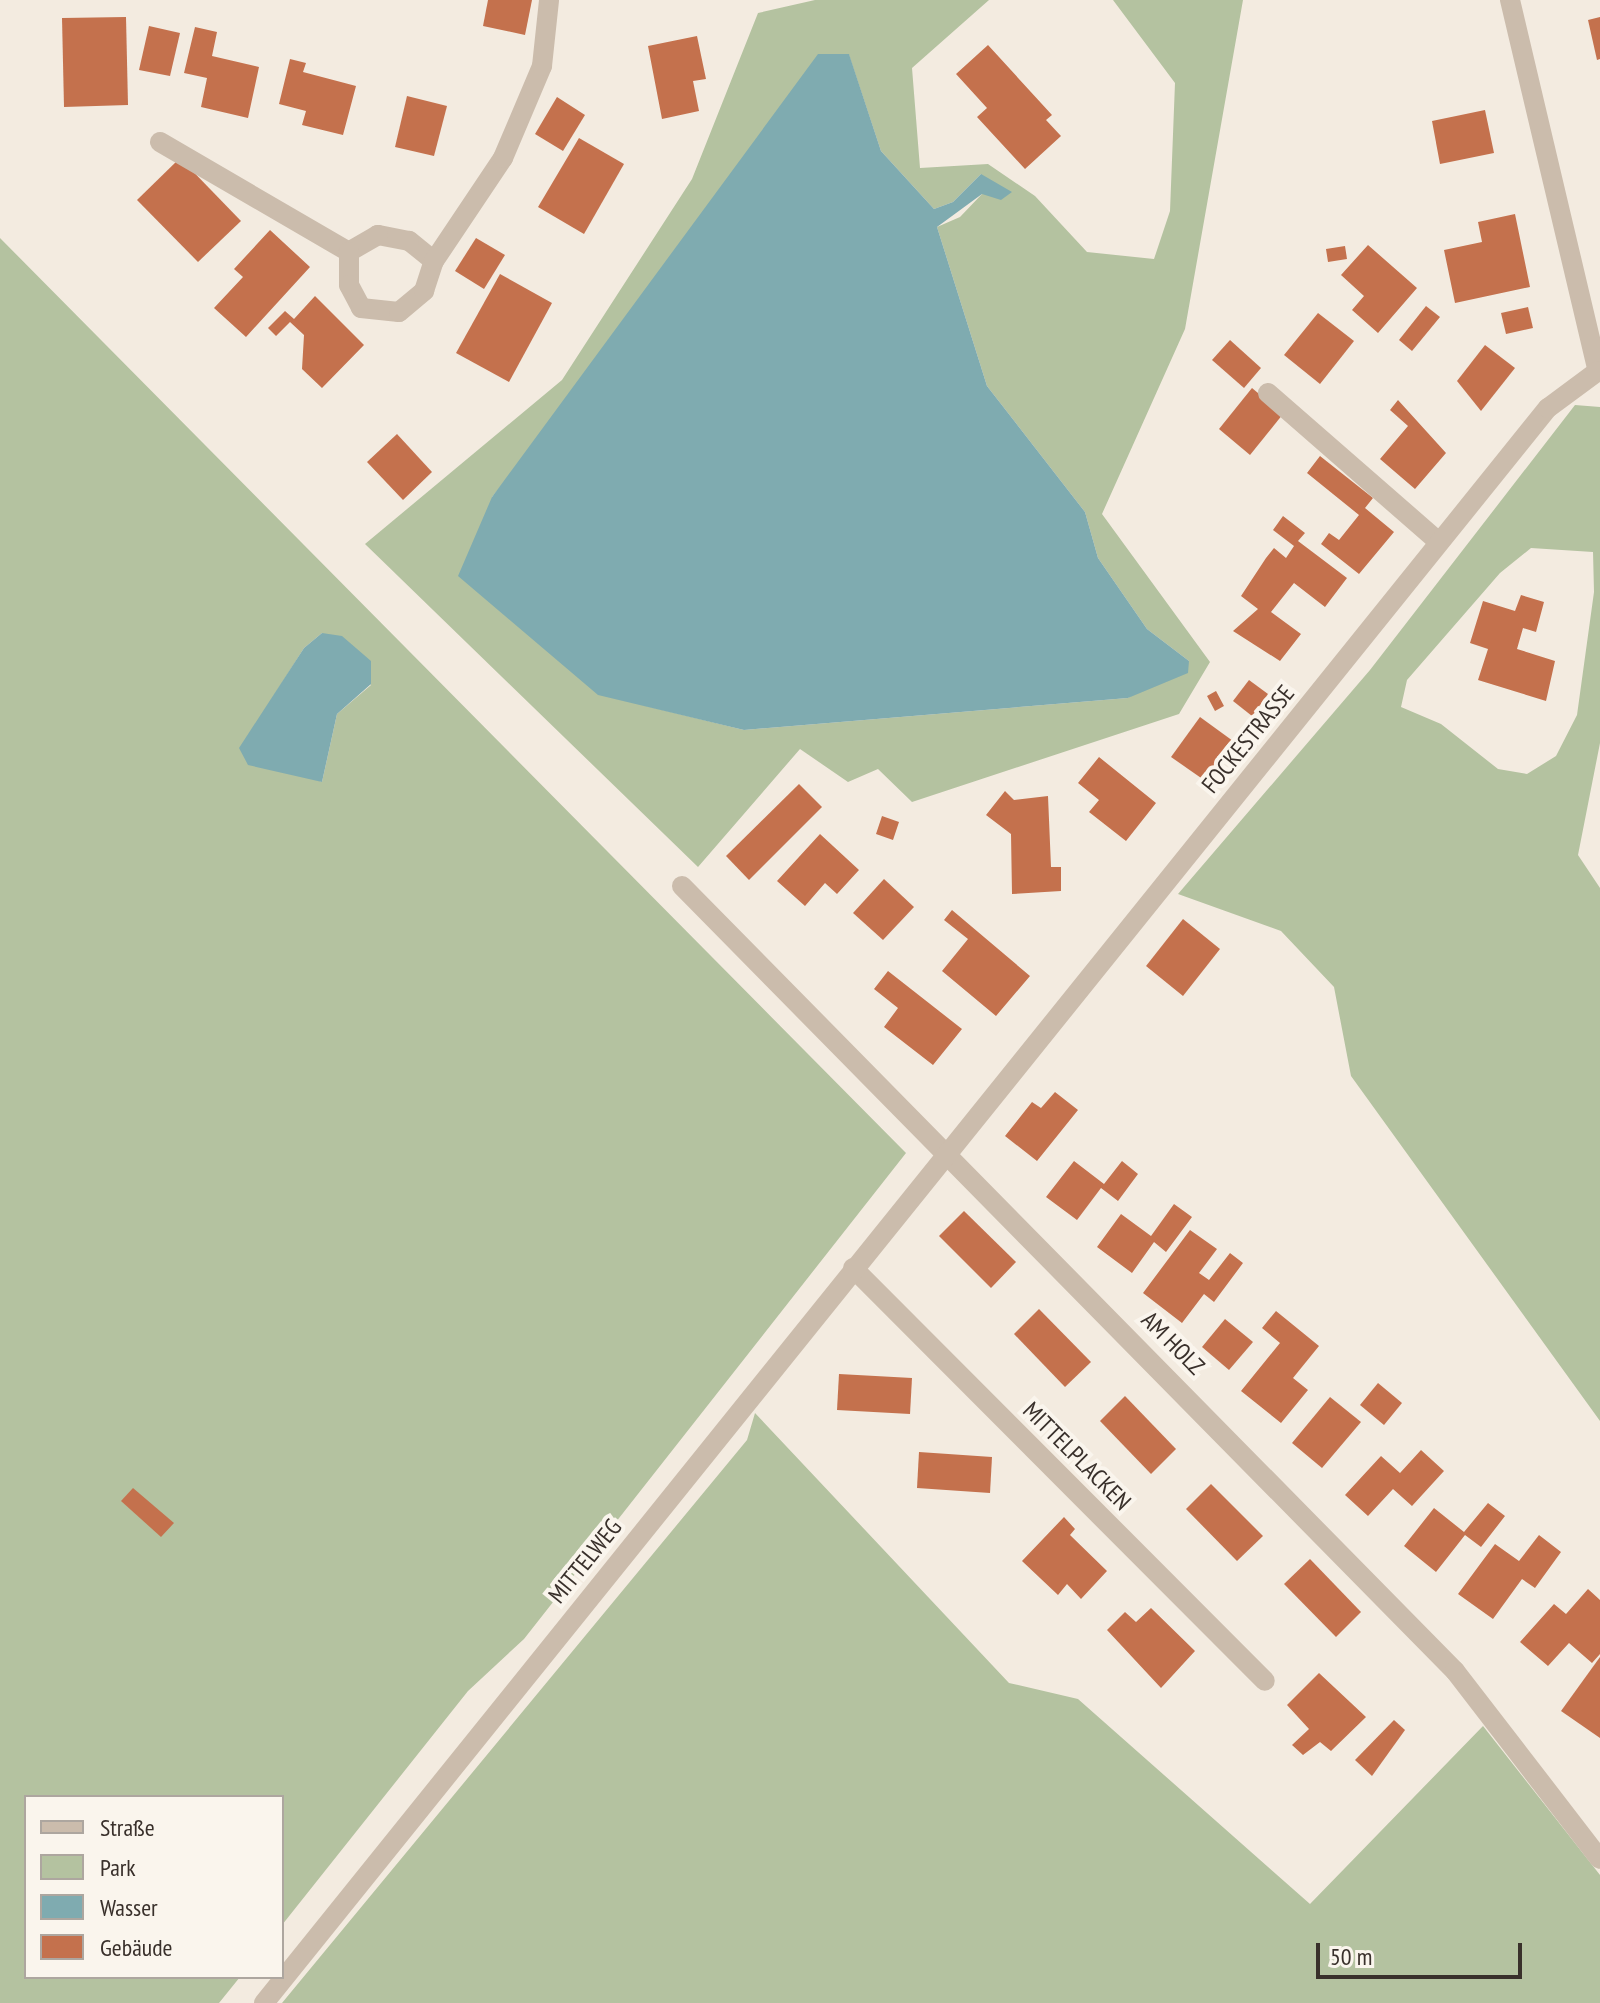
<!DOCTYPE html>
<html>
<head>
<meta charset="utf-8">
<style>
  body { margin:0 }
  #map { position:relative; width:1600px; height:2003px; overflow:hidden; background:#f3ebe0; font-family:"PT Sans Narrow",sans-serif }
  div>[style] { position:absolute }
  .green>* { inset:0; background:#b4c2a0 }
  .water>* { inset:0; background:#7fabb0 }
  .building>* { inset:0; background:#c4714d }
  .minor>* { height:20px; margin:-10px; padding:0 10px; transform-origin:10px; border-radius:10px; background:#cbbcac }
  span { translate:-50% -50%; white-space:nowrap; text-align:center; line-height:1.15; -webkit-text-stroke:8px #faf5ed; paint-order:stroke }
  .street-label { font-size:24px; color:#39302b }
  .legend { position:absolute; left:24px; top:1795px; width:260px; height:184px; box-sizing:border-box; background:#faf5ed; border:2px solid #ada69f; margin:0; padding:10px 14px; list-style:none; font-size:24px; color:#39302b }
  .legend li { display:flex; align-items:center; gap:16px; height:40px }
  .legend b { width:40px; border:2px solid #ada69f }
  .scale { position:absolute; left:1316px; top:1943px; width:206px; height:36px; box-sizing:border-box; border:4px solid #39302b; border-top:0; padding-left:10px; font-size:24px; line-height:28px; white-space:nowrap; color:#39302b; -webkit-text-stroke:6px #faf5ed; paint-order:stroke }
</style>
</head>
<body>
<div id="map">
  <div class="green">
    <div style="clip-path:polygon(evenodd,815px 0,989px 0,912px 68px,920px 168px,988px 164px,1035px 196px,1087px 252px,1154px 259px,1170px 211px,1175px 83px,1113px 0,1243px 0,1185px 329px,1102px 514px,1210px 662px,1179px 714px,912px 802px,878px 769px,848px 782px,800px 749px,698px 867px,365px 544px,562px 380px,692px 179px,758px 13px,815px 0,849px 55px,881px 151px,934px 209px,953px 202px,981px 174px,982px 194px,960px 217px,937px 227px,987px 386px,1085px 512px,1098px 558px,1147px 629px,1189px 661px,1128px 698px,744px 730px,598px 694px,492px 497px,849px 55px)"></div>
    <div style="clip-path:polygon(evenodd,0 238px,906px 1153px,524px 1639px,468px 1691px,282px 1925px,282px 1797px,26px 1797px,26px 1977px,240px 1977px,219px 2003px,0 2003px,0 238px,322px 633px,371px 685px,337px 714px,322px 782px,240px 749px,304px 648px,322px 633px)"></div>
    <div style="clip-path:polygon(evenodd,1575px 405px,1600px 407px,1600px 743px,1578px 855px,1600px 888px,1600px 1421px,1351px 1076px,1334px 987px,1281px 931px,1178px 894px,1370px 670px,1575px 405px,1531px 548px,1593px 552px,1594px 592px,1577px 715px,1556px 756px,1527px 774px,1498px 769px,1441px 724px,1401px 707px,1407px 680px,1500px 573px,1531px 548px)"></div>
    <div style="clip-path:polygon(755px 1413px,1009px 1683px,1078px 1699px,1310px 1904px,1483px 1726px,1600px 1875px,1600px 2003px,282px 2003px,747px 1440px)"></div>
  </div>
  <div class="water">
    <div style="clip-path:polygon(818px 54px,849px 54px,881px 151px,934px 209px,953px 202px,981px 174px,1012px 192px,1001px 200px,982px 194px,937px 227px,987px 386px,1085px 512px,1098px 558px,1147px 629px,1189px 661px,1188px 673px,1128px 698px,744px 730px,598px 695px,458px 576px,492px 497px)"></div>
    <div style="clip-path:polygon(322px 633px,342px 636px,371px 661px,371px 684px,337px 714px,322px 782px,248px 765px,239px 748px,304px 648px)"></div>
  </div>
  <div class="building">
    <div style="clip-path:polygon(488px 0,532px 0,525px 35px,483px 26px)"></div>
    <div style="clip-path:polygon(126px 17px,128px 105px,64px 107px,62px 18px)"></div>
    <div style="clip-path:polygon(1600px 17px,1600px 59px,1597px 60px,1588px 20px)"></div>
    <div style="clip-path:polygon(149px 26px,180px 33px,170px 76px,139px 70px)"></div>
    <div style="clip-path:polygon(195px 27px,217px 32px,212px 56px,259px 67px,248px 118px,201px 107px,207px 78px,184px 73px)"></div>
    <div style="clip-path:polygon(697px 36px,706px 79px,693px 81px,699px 111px,662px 119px,648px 46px)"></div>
    <div style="clip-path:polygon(988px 45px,1052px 115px,1046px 120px,1061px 136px,1025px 169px,977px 117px,987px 108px,956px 74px)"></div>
    <div style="clip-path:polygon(290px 59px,306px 63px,303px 72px,356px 86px,343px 135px,302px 125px,306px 111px,279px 104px)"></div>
    <div style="clip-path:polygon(407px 96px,447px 106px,434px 156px,395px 147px)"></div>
    <div style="clip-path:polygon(557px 97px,585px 115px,563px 151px,535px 134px)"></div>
    <div style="clip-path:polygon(1485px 110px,1494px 153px,1440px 164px,1432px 121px)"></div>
    <div style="clip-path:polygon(579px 138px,624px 164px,584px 234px,538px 207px)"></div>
    <div style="clip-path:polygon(180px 158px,241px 221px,198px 262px,137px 200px)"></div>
    <div style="clip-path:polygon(1515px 214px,1530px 287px,1455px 303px,1444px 250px,1482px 242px,1478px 222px)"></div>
    <div style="clip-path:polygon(270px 230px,310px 267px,246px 337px,214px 308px,243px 277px,234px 269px)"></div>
    <div style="clip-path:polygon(476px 238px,505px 255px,484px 289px,455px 271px)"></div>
    <div style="clip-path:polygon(1368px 245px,1417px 288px,1378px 333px,1352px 310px,1364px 296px,1341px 275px)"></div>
    <div style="clip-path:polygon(1345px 246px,1347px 259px,1328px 262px,1326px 249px)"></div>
    <div style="clip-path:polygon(500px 274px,552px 303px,509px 382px,456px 353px)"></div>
    <div style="clip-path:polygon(315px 296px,364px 345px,322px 388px,302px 369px,304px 335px,290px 322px,276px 336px,268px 328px,285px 311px,294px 319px)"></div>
    <div style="clip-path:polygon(1426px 306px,1440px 317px,1412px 351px,1399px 340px)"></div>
    <div style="clip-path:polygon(1528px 307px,1533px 328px,1506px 334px,1501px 313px)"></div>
    <div style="clip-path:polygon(1318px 313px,1354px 341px,1320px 384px,1284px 355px)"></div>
    <div style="clip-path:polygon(1230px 340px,1261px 368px,1244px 388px,1212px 360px)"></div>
    <div style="clip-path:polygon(1485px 345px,1515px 368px,1481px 411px,1457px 381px)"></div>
    <div style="clip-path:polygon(1252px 388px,1283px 414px,1250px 455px,1219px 429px)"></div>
    <div style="clip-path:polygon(1398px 400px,1446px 453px,1415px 489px,1380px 459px,1408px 426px,1390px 410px)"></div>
    <div style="clip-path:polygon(397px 434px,432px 472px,403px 500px,367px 462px)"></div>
    <div style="clip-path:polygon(1320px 456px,1373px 498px,1365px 508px,1394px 532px,1359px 574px,1321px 544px,1329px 533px,1339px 540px,1359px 515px,1307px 473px)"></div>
    <div style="clip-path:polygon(1283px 516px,1305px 533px,1298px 541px,1347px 578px,1325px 607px,1294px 583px,1271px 612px,1301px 634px,1280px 661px,1233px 631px,1258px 609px,1241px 596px,1266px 558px,1274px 548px,1286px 558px,1294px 546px,1273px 530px)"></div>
    <div style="clip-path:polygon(1521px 595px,1544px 602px,1536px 632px,1523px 628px,1517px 649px,1555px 661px,1546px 701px,1478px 680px,1488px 649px,1470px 643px,1483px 601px,1515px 611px)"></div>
    <div style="clip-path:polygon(1249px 680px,1268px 694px,1252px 716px,1233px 701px)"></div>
    <div style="clip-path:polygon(1216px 691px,1224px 706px,1215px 711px,1207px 696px)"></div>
    <div style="clip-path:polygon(1200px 717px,1233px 741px,1204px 780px,1171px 757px)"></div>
    <div style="clip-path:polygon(1099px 757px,1156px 803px,1126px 841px,1089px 812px,1099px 800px,1078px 783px)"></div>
    <div style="clip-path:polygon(799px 784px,822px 807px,749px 880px,726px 856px)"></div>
    <div style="clip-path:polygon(1005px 791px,1014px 800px,1048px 796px,1051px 867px,1061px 867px,1061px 891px,1012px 894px,1011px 834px,986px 815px)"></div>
    <div style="clip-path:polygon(882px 816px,899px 822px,893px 840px,876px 834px)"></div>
    <div style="clip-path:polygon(820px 834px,859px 870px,837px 894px,825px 883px,805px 906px,777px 881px)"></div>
    <div style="clip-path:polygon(884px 879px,914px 907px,883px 940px,853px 913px)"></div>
    <div style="clip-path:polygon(952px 910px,1030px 976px,996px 1016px,942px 971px,968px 939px,944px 920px)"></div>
    <div style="clip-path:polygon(1183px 919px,1220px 949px,1183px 996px,1146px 966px)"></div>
    <div style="clip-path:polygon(888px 971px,962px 1029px,933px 1065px,884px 1027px,898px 1008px,874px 989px)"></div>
    <div style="clip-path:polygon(1055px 1092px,1078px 1110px,1037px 1161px,1005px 1136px,1032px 1102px,1041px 1108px)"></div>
    <div style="clip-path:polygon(1074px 1161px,1104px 1184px,1122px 1161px,1138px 1174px,1118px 1201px,1101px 1188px,1077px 1220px,1046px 1197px)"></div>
    <div style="clip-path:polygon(1174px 1204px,1192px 1217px,1166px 1252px,1154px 1242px,1132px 1273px,1097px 1247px,1121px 1214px,1151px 1236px)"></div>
    <div style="clip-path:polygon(964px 1211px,1016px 1262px,991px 1288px,939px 1236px)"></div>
    <div style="clip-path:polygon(1190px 1230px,1217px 1249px,1199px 1273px,1209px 1280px,1230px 1253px,1243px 1263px,1214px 1302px,1204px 1294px,1182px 1323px,1143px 1293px)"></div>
    <div style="clip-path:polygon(1039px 1309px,1091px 1362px,1065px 1387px,1014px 1334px)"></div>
    <div style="clip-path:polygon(1276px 1311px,1319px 1346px,1293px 1378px,1308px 1390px,1281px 1423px,1241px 1391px,1280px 1343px,1262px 1328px)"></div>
    <div style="clip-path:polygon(1225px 1319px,1253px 1342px,1229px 1370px,1202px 1347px)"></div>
    <div style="clip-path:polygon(839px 1374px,912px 1378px,910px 1414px,837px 1410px)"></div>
    <div style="clip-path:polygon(1378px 1383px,1402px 1403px,1384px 1425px,1360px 1405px)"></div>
    <div style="clip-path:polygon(1125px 1396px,1176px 1449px,1151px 1474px,1100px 1421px)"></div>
    <div style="clip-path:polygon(1330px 1397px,1361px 1422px,1322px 1468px,1292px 1443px)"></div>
    <div style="clip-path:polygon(1421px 1450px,1444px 1471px,1412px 1506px,1393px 1489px,1368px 1516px,1345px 1495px,1381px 1456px,1400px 1473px)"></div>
    <div style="clip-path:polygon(919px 1452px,992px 1457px,990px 1493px,917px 1488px)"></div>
    <div style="clip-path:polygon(1211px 1484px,1263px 1536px,1237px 1561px,1186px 1509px)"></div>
    <div style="clip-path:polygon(133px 1488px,174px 1523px,161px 1537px,121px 1501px)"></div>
    <div style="clip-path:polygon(1488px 1503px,1505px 1516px,1481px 1547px,1465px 1535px,1436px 1572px,1404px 1546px,1434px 1508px,1464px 1532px)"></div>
    <div style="clip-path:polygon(1064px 1517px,1075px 1529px,1070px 1535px,1107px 1571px,1081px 1599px,1067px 1584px,1058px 1595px,1022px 1561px)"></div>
    <div style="clip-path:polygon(1539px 1535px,1561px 1552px,1535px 1588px,1522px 1579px,1493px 1619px,1458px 1594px,1495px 1544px,1519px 1561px)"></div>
    <div style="clip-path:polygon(1310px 1559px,1361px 1612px,1336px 1637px,1284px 1584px)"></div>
    <div style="clip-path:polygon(1588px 1589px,1600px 1600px,1600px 1654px,1592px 1663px,1569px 1643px,1548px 1666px,1520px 1642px,1554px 1604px,1566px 1614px)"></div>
    <div style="clip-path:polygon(1151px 1608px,1195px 1651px,1161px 1688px,1107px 1630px,1125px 1612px,1136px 1622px)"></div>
    <div style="clip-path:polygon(1600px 1657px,1600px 1738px,1561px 1711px)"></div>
    <div style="clip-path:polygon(1319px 1673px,1366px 1717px,1331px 1751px,1320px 1742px,1303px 1755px,1292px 1745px,1309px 1729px,1287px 1705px)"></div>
    <div style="clip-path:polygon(1394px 1720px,1405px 1730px,1372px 1776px,1355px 1760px)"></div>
  </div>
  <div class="minor">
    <div style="left:1510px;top:0;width:381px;rotate:76.7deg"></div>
    <div style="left:160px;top:142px;width:219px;rotate:30.2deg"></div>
    <div style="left:434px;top:261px;width:32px;rotate:-141deg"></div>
    <div style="left:409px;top:241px;width:32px;rotate:-169deg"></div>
    <div style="left:378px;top:235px;width:34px;rotate:150deg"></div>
    <div style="left:349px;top:252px;width:33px;rotate:90deg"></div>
    <div style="left:349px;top:285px;width:26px;rotate:62deg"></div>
    <div style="left:361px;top:308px;width:38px;rotate:6deg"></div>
    <div style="left:399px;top:312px;width:33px;rotate:-40deg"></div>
    <div style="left:424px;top:291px;width:32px;rotate:-72deg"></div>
    <div style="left:434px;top:261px;width:124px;rotate:-56.2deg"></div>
    <div style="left:503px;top:158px;width:100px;rotate:-67deg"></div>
    <div style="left:542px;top:66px;width:66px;rotate:-83.9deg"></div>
    <div style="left:1268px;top:393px;width:227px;rotate:41.1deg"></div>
    <div style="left:682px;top:886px;width:1102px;rotate:45.44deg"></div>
    <div style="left:1455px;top:1671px;width:237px;rotate:52.4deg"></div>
    <div style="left:853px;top:1268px;width:583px;rotate:45.07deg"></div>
    <div style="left:264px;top:2003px;width:2048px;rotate:-51.17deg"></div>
    <div style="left:1548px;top:408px;width:62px;rotate:-36.5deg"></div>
  </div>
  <div class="street-label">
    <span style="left:1248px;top:739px;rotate:-51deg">FOCKESTRASSE</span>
    <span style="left:1173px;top:1343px;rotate:45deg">AM HOLZ</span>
    <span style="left:1077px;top:1456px;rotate:45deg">MITTELPLACKEN</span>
    <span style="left:585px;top:1561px;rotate:-51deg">MITTELWEG</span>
  </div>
  <ul class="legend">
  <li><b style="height:10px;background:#cbbcac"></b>Straße</li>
  <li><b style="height:22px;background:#b4c2a0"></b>Park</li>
  <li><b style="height:22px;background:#7fabb0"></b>Wasser</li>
  <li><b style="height:22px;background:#c4714d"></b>Gebäude</li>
  </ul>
  <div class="scale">50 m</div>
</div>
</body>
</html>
